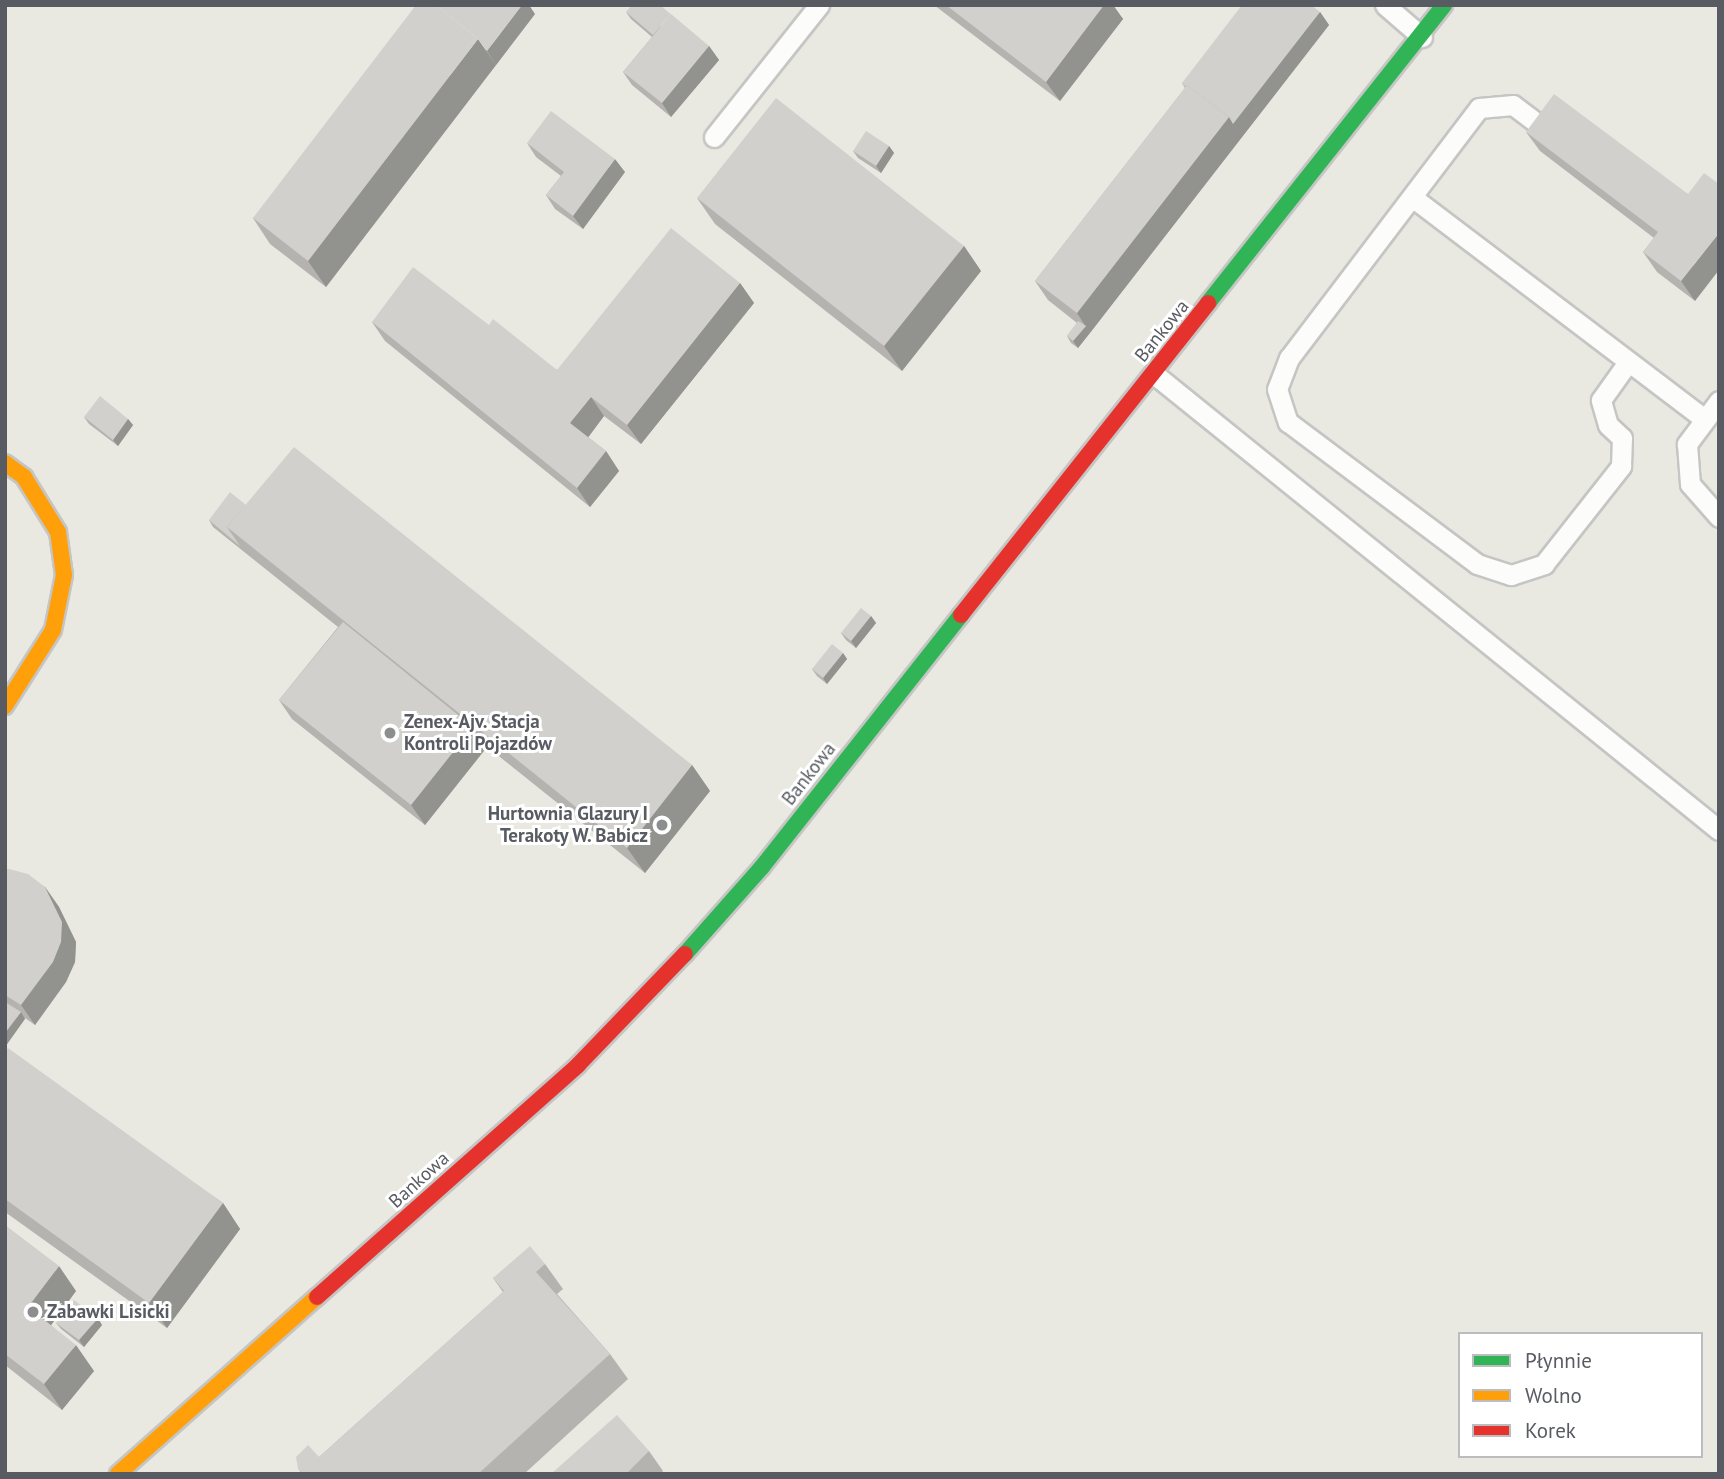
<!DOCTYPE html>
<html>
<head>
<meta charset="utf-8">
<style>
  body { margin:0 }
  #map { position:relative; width:1724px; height:1479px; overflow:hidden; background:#e9e9e2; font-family:"PT Sans",sans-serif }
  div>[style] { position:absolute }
  .roads { filter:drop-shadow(2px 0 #c5c5c4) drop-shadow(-2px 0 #c5c5c4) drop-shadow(0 2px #c5c5c4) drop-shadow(0 -2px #c5c5c4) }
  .lane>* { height:19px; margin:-9.5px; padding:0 9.5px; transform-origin:9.5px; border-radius:9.5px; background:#fcfcfb }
  .fast>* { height:16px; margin:-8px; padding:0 8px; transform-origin:8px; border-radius:8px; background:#30b455 }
  .slow>* { height:16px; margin:-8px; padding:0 8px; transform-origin:8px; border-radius:8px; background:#ff9f0a }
  .jam>* { height:16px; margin:-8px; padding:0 8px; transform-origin:8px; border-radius:8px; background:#e5322d }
  .wall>* { inset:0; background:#b4b3af }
  .shaded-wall>* { inset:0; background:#92928f }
  .building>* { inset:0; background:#d1d0cc }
  .dots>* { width:19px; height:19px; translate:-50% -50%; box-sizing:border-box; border:4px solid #fff; border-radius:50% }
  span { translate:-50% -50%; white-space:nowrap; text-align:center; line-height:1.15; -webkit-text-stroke:6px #fff; paint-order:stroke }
  .street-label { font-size:19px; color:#585b61 }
  .poi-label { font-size:19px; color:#585b61; font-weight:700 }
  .left { translate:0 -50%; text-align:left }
  .right { translate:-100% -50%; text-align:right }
  .frame { position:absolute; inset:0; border:7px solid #585b61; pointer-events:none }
  .legend { position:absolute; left:1458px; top:1332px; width:245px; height:126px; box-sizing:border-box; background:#fff; border:2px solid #bcbdc0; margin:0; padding:9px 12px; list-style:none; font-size:21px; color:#585b61 }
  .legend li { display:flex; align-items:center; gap:14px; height:35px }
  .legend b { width:35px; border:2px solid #bcbdc0 }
</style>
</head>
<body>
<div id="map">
  <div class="roads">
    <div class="lane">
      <div style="left:1385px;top:5px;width:49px;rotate:40.9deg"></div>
      <div style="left:1546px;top:130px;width:41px;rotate:-142.9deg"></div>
      <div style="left:1513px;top:105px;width:34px;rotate:175deg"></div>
      <div style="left:1479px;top:108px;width:314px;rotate:127.2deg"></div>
      <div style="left:1289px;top:358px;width:33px;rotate:111deg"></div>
      <div style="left:1277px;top:389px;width:35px;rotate:72deg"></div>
      <div style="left:1288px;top:422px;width:236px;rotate:36.9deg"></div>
      <div style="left:1477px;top:564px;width:36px;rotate:18deg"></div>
      <div style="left:1511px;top:575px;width:35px;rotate:-18deg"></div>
      <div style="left:1544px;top:564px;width:125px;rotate:-51.8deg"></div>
      <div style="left:1621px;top:466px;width:28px;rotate:-88deg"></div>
      <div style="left:1622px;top:438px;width:19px;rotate:-137deg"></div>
      <div style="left:1608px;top:425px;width:26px;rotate:-106deg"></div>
      <div style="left:1601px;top:400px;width:47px;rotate:-54.6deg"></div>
      <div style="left:714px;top:137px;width:169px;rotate:-51.5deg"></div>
      <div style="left:1412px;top:197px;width:367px;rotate:37.2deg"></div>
      <div style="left:1154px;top:374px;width:726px;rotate:38.91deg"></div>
      <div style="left:1719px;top:401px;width:54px;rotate:126.7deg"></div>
      <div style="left:1687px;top:444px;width:40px;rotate:85.7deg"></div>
      <div style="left:1690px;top:484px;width:44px;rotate:48.7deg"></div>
    </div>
    <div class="fast">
      <div style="left:1208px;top:303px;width:380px;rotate:-51.6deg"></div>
      <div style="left:685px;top:954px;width:116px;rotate:-48.5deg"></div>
      <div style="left:762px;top:867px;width:321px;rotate:-51.7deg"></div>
    </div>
    <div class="slow">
      <div style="left:5px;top:463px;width:24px;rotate:36deg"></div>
      <div style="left:24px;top:477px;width:65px;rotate:58.3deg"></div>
      <div style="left:58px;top:532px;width:43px;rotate:82.1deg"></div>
      <div style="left:64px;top:575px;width:56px;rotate:101.3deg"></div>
      <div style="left:53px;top:630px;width:90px;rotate:122.3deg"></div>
      <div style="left:118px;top:1474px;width:266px;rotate:-41.7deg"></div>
    </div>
    <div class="jam">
      <div style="left:961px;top:615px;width:398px;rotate:-51.6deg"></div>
      <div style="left:317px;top:1297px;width:349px;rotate:-41.6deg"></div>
      <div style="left:578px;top:1065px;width:154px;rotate:-46.1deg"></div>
    </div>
  </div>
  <div class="wall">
    <div style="clip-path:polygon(934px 5px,1113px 5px,1123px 19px,1060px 101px)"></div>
    <div style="clip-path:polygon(626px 12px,709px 46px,719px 60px,671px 117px,632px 85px,623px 72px,652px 37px,631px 19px)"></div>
    <div style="clip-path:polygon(1320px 12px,1329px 25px,1078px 348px,1071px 343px,1067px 336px,1077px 323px,1048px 300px,1035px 281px,1185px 88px,1182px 83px)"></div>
    <div style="clip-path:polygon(535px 14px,326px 287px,270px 244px,253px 218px)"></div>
    <div style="clip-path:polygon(1526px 132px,1688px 194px,1695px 301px,1657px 272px,1643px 252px,1654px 238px,1540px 151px)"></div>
    <div style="clip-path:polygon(527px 143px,625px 172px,583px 229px,555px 209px,546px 195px,561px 176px,536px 157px)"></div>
    <div style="clip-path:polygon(889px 146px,894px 153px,881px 173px,858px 158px,853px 151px)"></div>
    <div style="clip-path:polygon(697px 198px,964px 246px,981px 271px,902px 371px,715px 224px)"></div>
    <div style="clip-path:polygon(740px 283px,754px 303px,641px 444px,604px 416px,588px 437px,606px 451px,619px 471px,590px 507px,385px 341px,372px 322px,489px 325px,557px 370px)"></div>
    <div style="clip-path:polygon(84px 417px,128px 419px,133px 425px,118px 446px,89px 424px)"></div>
    <div style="clip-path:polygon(246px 505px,692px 765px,710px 791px,645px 873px,485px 745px,487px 747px,425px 825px,292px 719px,279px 700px,338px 627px,213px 527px,209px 520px)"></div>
    <div style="clip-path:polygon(871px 616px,876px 623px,856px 648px,846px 640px,841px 633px)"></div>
    <div style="clip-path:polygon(843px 653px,847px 659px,827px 684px,817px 676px,812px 669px)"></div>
    <div style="clip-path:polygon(5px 869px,45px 887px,59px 907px,76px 942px,75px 962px,66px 982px,35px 1025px,25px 1018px,5px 1047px)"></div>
    <div style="clip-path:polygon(5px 1051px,223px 1203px,240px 1229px,167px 1328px,5px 1212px)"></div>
    <div style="clip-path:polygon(5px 1225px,76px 1291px,51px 1325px,94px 1371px,62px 1410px,5px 1365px)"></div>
    <div style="clip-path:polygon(545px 1264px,563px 1289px,557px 1294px,610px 1354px,628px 1379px,524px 1474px,302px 1474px,298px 1468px,319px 1457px,503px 1292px,493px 1278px)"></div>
    <div style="clip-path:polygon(56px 1323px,102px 1325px,84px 1347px,61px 1329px)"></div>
    <div style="clip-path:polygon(649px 1451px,663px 1471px,660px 1474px,551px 1474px)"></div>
  </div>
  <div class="shaded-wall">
    <div style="clip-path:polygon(522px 5px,529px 5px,535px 14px,496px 65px,487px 51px)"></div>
    <div style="clip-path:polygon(1104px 5px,1113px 5px,1123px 19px,1060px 101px,1046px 82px)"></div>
    <div style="clip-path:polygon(1320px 12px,1329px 25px,1090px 333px,1077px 313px,1229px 117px)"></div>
    <div style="clip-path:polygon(478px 39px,496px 65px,326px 287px,308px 261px)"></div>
    <div style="clip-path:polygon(709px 46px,719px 60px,671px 117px,662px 103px)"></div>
    <div style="clip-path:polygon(889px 146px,894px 153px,881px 173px,876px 166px)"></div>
    <div style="clip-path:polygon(615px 159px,625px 172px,583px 229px,573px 216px)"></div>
    <div style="clip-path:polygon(1719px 233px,1719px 270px,1695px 301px,1681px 281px)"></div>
    <div style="clip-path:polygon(964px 246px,981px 271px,902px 371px,884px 346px)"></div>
    <div style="clip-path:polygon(740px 283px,754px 303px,641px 444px,627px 425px)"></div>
    <div style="clip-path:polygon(1086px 326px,1090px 333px,1078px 348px,1073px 341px)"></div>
    <div style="clip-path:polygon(591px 397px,604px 416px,584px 443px,570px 423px)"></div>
    <div style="clip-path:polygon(128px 419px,133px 425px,118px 446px,113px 440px)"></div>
    <div style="clip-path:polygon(606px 451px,619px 471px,590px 507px,577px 488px)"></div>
    <div style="clip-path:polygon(871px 616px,876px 623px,856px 648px,851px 641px)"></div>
    <div style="clip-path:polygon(843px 653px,847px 659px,827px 684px,823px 678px)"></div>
    <div style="clip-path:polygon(473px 727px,487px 747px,425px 825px,411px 805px)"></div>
    <div style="clip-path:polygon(692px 765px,710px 791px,645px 873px,627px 848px)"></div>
    <div style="clip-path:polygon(45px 887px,59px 907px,76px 942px,75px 962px,66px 982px,35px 1025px,21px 1005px)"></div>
    <div style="clip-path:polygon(21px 1012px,25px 1019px,5px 1047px,5px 1033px)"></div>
    <div style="clip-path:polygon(223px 1203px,240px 1229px,167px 1328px,149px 1303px)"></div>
    <div style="clip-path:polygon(59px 1266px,76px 1291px,46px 1332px,28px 1307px)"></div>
    <div style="clip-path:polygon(98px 1318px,102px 1325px,84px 1347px,79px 1340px)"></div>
    <div style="clip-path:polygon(76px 1345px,94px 1371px,62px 1410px,44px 1384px)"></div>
  </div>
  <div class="building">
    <div style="clip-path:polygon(416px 5px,436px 5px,478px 39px,308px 261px,253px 218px)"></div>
    <div style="clip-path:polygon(436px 5px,522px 5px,487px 51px,478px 39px)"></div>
    <div style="clip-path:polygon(632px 5px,660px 5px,673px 16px,671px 14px,653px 35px,626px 12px)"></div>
    <div style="clip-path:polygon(946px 5px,1104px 5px,1046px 82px)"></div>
    <div style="clip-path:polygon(1242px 5px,1311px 5px,1320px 12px,1233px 124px,1229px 117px,1187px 85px,1186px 87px,1182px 83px)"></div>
    <div style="clip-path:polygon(671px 14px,709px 46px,662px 103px,623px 72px)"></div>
    <div style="clip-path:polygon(1187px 85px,1229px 117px,1077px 313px,1035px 281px)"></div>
    <div style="clip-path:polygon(1554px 94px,1688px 194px,1704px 173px,1719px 184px,1719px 233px,1681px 281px,1643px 252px,1658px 232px,1526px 132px)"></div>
    <div style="clip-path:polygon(776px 98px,964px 246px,884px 346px,697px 198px)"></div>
    <div style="clip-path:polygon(551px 111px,615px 159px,573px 216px,546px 195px,564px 172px,527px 143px)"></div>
    <div style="clip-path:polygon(866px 131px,889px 146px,876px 166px,853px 151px)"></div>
    <div style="clip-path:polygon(671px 228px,740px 283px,627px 425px,591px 397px,570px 423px,606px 451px,577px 488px,372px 322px,413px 267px,489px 325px,493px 319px,557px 370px)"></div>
    <div style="clip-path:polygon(1078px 321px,1086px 326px,1073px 341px,1067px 336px)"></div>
    <div style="clip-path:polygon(100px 396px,128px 419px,113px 440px,84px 417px)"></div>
    <div style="clip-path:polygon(294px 447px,692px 765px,627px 848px,227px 527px)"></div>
    <div style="clip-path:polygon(230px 492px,246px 505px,227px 527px,240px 546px,209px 520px)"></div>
    <div style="clip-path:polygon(861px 608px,871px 616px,851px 641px,841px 633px)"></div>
    <div style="clip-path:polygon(343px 622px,473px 727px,411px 805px,279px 700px)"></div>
    <div style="clip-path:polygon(832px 644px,843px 653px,823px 678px,812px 669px)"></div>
    <div style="clip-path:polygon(5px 869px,9px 869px,28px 874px,45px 887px,62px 922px,61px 942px,53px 962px,21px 1005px,5px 995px)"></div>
    <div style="clip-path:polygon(5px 1002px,21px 1012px,5px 1033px)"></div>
    <div style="clip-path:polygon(8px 1048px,223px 1203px,149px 1303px,5px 1199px,5px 1051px)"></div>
    <div style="clip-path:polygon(5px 1225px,59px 1266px,28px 1307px,76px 1345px,44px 1384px,5px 1354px)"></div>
    <div style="clip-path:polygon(530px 1246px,545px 1264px,536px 1272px,610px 1354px,478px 1474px,303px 1474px,298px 1468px,296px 1457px,308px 1445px,319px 1457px,504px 1291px,493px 1278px)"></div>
    <div style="clip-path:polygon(74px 1300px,98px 1318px,79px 1340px,56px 1323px)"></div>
    <div style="clip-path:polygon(617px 1415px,649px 1451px,626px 1474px,551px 1474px)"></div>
  </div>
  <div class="dots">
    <div style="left:390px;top:733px;background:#8b8d8e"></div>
    <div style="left:662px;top:825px;background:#8b8d8e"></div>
    <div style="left:33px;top:1312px;background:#8b8d8e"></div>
  </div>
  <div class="street-label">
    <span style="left:1162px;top:331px;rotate:-51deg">Bankowa</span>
    <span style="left:809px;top:774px;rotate:-52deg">Bankowa</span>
    <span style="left:419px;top:1180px;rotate:-42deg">Bankowa</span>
  </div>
  <div class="poi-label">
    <span class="left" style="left:404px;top:733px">Zenex-Ajv. Stacja<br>Kontroli Pojazdów</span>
    <span class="right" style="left:648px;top:825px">Hurtownia Glazury I<br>Terakoty W. Babicz</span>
    <span class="left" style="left:47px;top:1312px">Zabawki Lisicki</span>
  </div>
  <div class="frame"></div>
  <ul class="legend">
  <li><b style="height:9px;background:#30b455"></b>Płynnie</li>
  <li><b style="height:9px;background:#ff9f0a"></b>Wolno</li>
  <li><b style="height:9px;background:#e5322d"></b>Korek</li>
  </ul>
</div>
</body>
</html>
